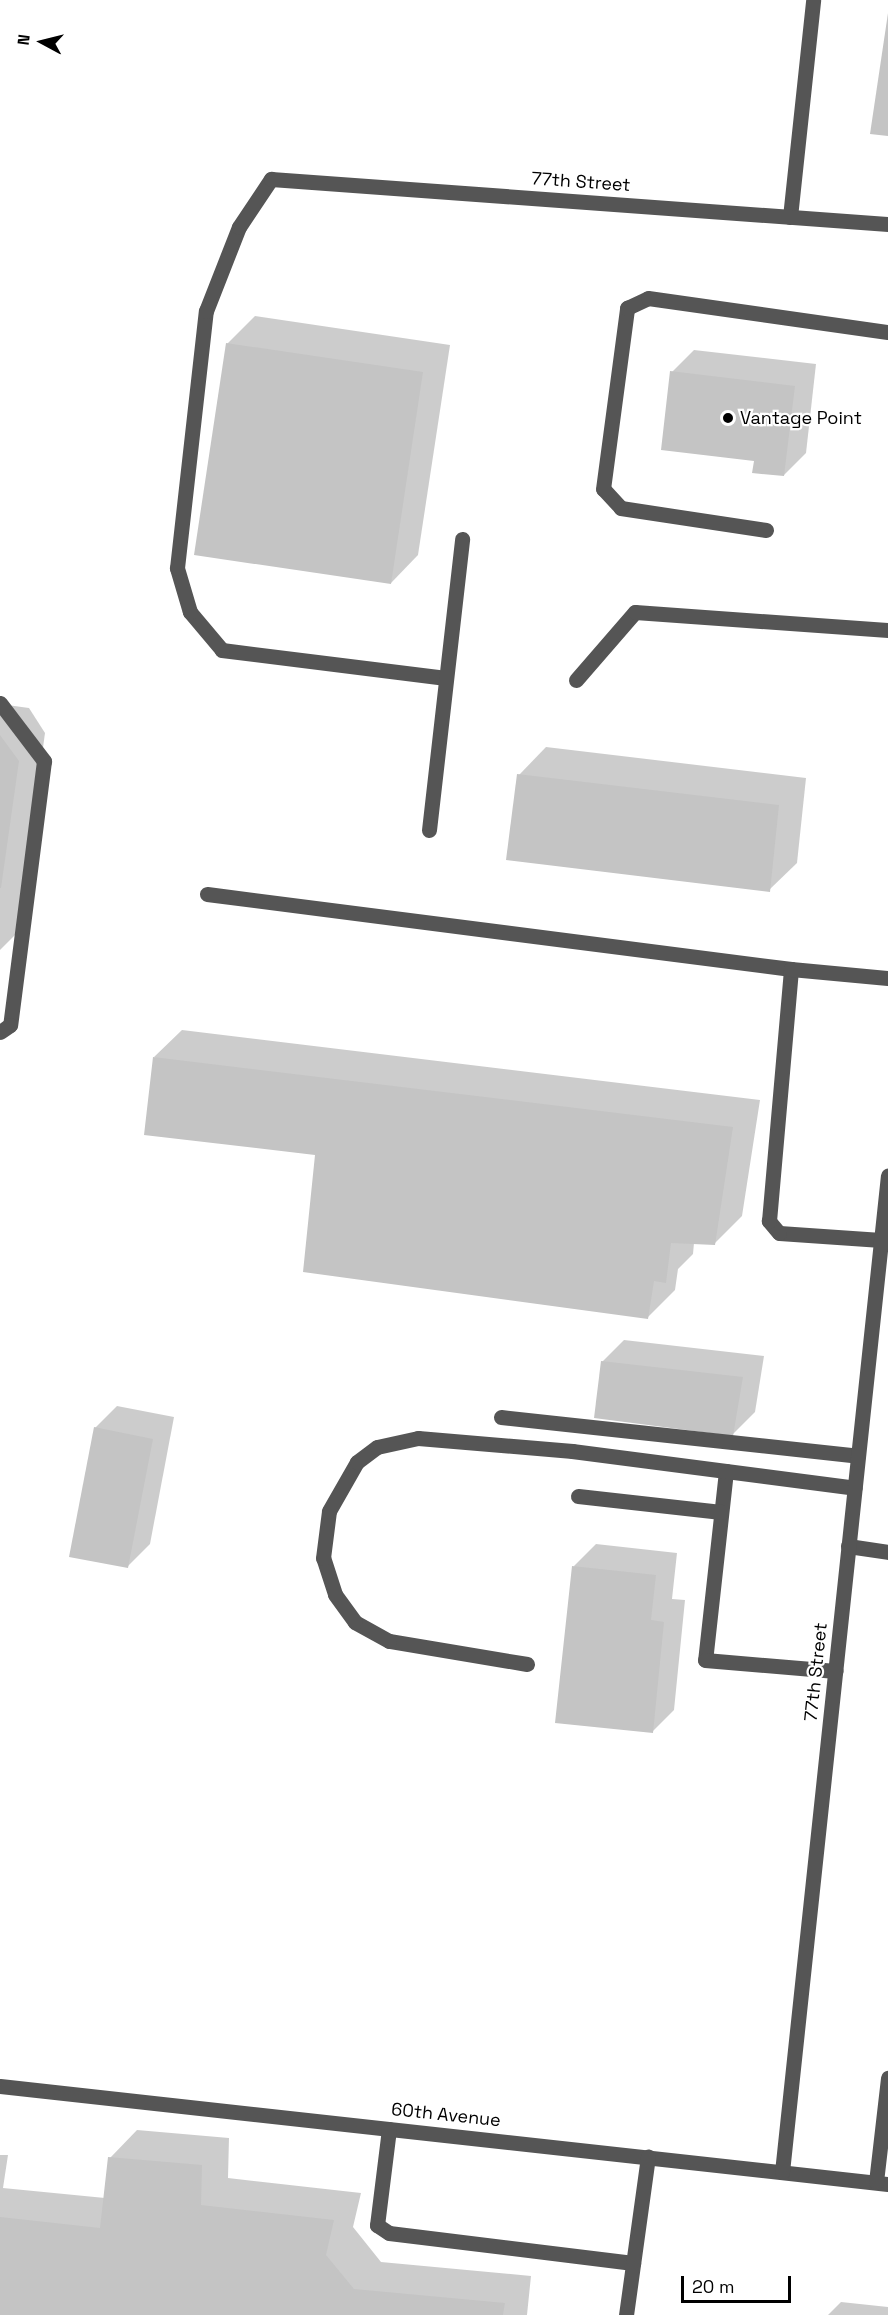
<!DOCTYPE html>
<html>
<head>
<meta charset="utf-8">
<style>
  body { margin:0 }
  #map { position:relative; width:888px; height:2315px; overflow:hidden; background:#fff; font-family:"Space Grotesk",sans-serif }
  div>[style] { position:absolute }
  .shadow>* { inset:0; background:#0003 }
  .building>* { inset:0; background:#c4c4c4 }
  .minor>* { height:15px; margin:-7.5px; padding:0 7.5px; transform-origin:7.5px; border-radius:7.5px; background:#555 }
  .dots>* { width:16px; height:16px; translate:-50% -50%; box-sizing:border-box; border:3px solid #fff; border-radius:50% }
  span { translate:-50% -50%; white-space:nowrap; text-align:center; line-height:1.15; -webkit-text-stroke:4.5px #fff; paint-order:stroke }
  .street-label { font-size:18px; color:#000 }
  .poi-label { font-size:18px; color:#000 }
  .left { translate:0 -50%; text-align:left }
  .north { position:absolute; left:12px; top:12px; width:60px; height:60px; -webkit-text-stroke:4px #fff; paint-order:stroke; rotate:277deg; font-size:16px; font-weight:700; line-height:24px; text-align:center; color:#000 }
  .north::after { content:''; display:block; margin:auto; width:21px; height:27px; background:#000; clip-path:polygon(50% 0,100% 100%,50% 72%,0 100%) }
  .scale { position:absolute; left:681px; top:2276px; width:110px; height:27px; box-sizing:border-box; border:3px solid #000; border-top:0; padding-left:8px; font-size:18px; line-height:21px; white-space:nowrap; color:#000; -webkit-text-stroke:4px #fff; paint-order:stroke }
</style>
</head>
<body>
<div id="map">
  <div class="shadow">
    <div style="clip-path:polygon(255px 316px,450px 345px,418px 555px,391px 583px,227px 344px)"></div>
    <div style="clip-path:polygon(694px 350px,816px 364px,806px 453px,784px 475px,755px 460px,672px 372px)"></div>
    <div style="clip-path:polygon(0 704px,29px 708px,45px 733px,18px 932px,0 950px)"></div>
    <div style="clip-path:polygon(546px 747px,806px 778px,797px 863px,769px 890px,519px 775px)"></div>
    <div style="clip-path:polygon(182px 1030px,760px 1100px,742px 1216px,715px 1243px,694px 1243px,693px 1254px,678px 1269px,675px 1290px,648px 1317px,316px 1154px,154px 1057px)"></div>
    <div style="clip-path:polygon(624px 1340px,764px 1356px,755px 1412px,733px 1434px,602px 1362px)"></div>
    <div style="clip-path:polygon(117px 1406px,174px 1417px,150px 1544px,128px 1566px,95px 1428px)"></div>
    <div style="clip-path:polygon(596px 1544px,677px 1553px,672px 1599px,685px 1600px,674px 1710px,652px 1732px,574px 1566px)"></div>
    <div style="clip-path:polygon(137px 2130px,229px 2138px,228px 2178px,361px 2193px,353px 2227px,381px 2262px,531px 2276px,527px 2315px,0 2315px,0 2155px,8px 2155px,3px 2188px,105px 2198px,110px 2158px)"></div>
    <div style="clip-path:polygon(841px 2302px,888px 2307px,888px 2315px,828px 2315px)"></div>
  </div>
  <div class="building">
    <div style="clip-path:polygon(888px 13px,888px 136px,870px 134px)"></div>
    <div style="clip-path:polygon(226px 343px,423px 372px,391px 584px,194px 555px)"></div>
    <div style="clip-path:polygon(670px 371px,795px 386px,784px 476px,752px 473px,754px 461px,661px 450px)"></div>
    <div style="clip-path:polygon(0 735px,19px 761px,1px 888px,0 888px)"></div>
    <div style="clip-path:polygon(517px 774px,779px 805px,770px 892px,506px 860px)"></div>
    <div style="clip-path:polygon(153px 1057px,733px 1127px,715px 1245px,671px 1243px,666px 1283px,654px 1281px,648px 1319px,303px 1272px,315px 1155px,144px 1135px)"></div>
    <div style="clip-path:polygon(601px 1361px,743px 1377px,733px 1436px,594px 1418px)"></div>
    <div style="clip-path:polygon(94px 1427px,153px 1439px,128px 1568px,69px 1557px)"></div>
    <div style="clip-path:polygon(572px 1566px,656px 1575px,651px 1620px,664px 1622px,653px 1733px,555px 1723px)"></div>
    <div style="clip-path:polygon(108px 2157px,202px 2165px,201px 2205px,334px 2220px,326px 2255px,354px 2289px,505px 2303px,503px 2315px,0 2315px,0 2217px,100px 2228px)"></div>
  </div>
  <div class="minor">
    <div style="left:790px;top:217px;width:218px;rotate:-83.9deg"></div>
    <div style="left:766px;top:530px;width:147px;rotate:-171.4deg"></div>
    <div style="left:621px;top:508px;width:26px;rotate:-133deg"></div>
    <div style="left:603px;top:489px;width:183px;rotate:-82.4deg"></div>
    <div style="left:627px;top:308px;width:23px;rotate:-25deg"></div>
    <div style="left:648px;top:298px;width:242px;rotate:8.1deg"></div>
    <div style="left:446px;top:678px;width:226px;rotate:-172.9deg"></div>
    <div style="left:222px;top:650px;width:50px;rotate:-130.1deg"></div>
    <div style="left:190px;top:612px;width:46px;rotate:-106.5deg"></div>
    <div style="left:177px;top:568px;width:259px;rotate:-83.6deg"></div>
    <div style="left:206px;top:311px;width:90px;rotate:-68.6deg"></div>
    <div style="left:239px;top:227px;width:58px;rotate:-56.3deg"></div>
    <div style="left:271px;top:179px;width:619px;rotate:4.17deg"></div>
    <div style="left:576px;top:680px;width:90px;rotate:-49.1deg"></div>
    <div style="left:635px;top:612px;width:254px;rotate:4.1deg"></div>
    <div style="left:0;top:703px;width:73px;rotate:52.8deg"></div>
    <div style="left:44px;top:761px;width:266px;rotate:97.3deg"></div>
    <div style="left:10px;top:1025px;width:12px;rotate:145deg"></div>
    <div style="left:429px;top:830px;width:293px;rotate:-83.5deg"></div>
    <div style="left:207px;top:894px;width:589px;rotate:7.32deg"></div>
    <div style="left:881px;top:1240px;width:102px;rotate:-176.1deg"></div>
    <div style="left:779px;top:1233px;width:16px;rotate:-130deg"></div>
    <div style="left:769px;top:1221px;width:253px;rotate:-85deg"></div>
    <div style="left:791px;top:969px;width:97px;rotate:5.3deg"></div>
    <div style="left:501px;top:1417px;width:359px;rotate:6.2deg"></div>
    <div style="left:726px;top:1471px;width:190px;rotate:96.3deg"></div>
    <div style="left:705px;top:1660px;width:131px;rotate:4.8deg"></div>
    <div style="left:578px;top:1496px;width:144px;rotate:6.4deg"></div>
    <div style="left:848px;top:1546px;width:40px;rotate:8.5deg"></div>
    <div style="left:527px;top:1664px;width:140px;rotate:-170.5deg"></div>
    <div style="left:389px;top:1641px;width:39px;rotate:-151deg"></div>
    <div style="left:355px;top:1622px;width:34px;rotate:-126deg"></div>
    <div style="left:335px;top:1594px;width:38px;rotate:-108deg"></div>
    <div style="left:323px;top:1558px;width:47px;rotate:-82.7deg"></div>
    <div style="left:329px;top:1511px;width:56px;rotate:-60.3deg"></div>
    <div style="left:357px;top:1462px;width:25px;rotate:-37deg"></div>
    <div style="left:377px;top:1447px;width:42px;rotate:-12.4deg"></div>
    <div style="left:418px;top:1438px;width:155px;rotate:4.8deg"></div>
    <div style="left:572px;top:1451px;width:285px;rotate:7.4deg"></div>
    <div style="left:0;top:2086px;width:893px;rotate:6.3deg"></div>
    <div style="left:389px;top:2129px;width:97px;rotate:97.1deg"></div>
    <div style="left:377px;top:2225px;width:14px;rotate:34deg"></div>
    <div style="left:389px;top:2233px;width:246px;rotate:7deg"></div>
    <div style="left:782px;top:2172px;width:1002px;rotate:-83.93deg"></div>
    <div style="left:876px;top:2182px;width:105px;rotate:-83.4deg"></div>
    <div style="left:626px;top:2315px;width:160px;rotate:-82.1deg"></div>
  </div>
  <div class="dots">
    <div style="left:728px;top:418px;background:#000"></div>
  </div>
  <div class="street-label">
    <span style="left:581px;top:182px;rotate:4deg">77th Street</span>
    <span style="left:816px;top:1672px;rotate:-84deg">77th Street</span>
    <span style="left:446px;top:2115px;rotate:6deg">60th Avenue</span>
  </div>
  <div class="poi-label">
    <span class="left" style="left:740px;top:418px">Vantage Point</span>
  </div>
  <div class="north">N</div>
  <div class="scale">20 m</div>
</div>
</body>
</html>
